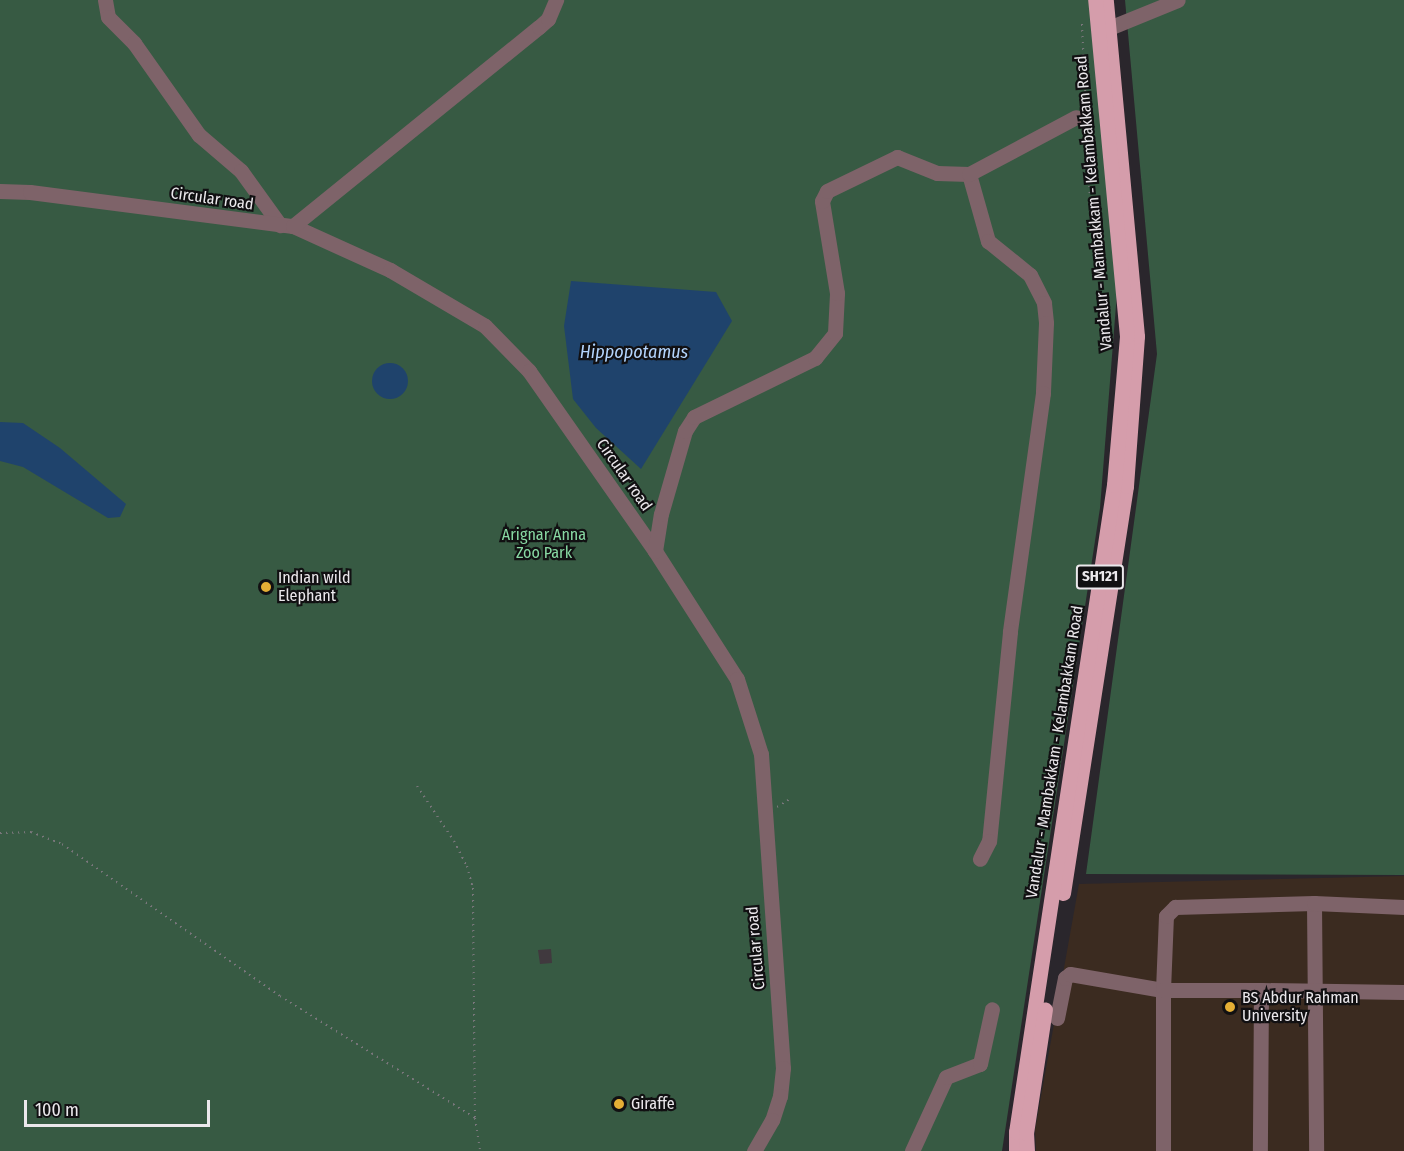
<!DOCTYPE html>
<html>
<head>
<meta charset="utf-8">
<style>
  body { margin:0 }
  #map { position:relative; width:1404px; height:1151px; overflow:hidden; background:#2a262c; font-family:"Fira Sans Condensed",sans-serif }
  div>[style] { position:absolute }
  .education>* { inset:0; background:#3b2b20 }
  .green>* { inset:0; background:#375a43 }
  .water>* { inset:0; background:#1f436c }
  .round { border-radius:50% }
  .building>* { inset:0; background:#40393e }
  .path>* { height:2px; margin-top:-1px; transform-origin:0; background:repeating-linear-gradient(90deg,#7a777c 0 1.5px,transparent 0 6px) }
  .minor>* { height:15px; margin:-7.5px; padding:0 7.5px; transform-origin:7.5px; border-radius:7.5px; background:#7e6369 }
  .major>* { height:15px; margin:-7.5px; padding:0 7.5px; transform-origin:7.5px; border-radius:7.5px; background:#d59dab }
  .dots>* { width:16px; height:16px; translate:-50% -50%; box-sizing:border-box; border:3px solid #111012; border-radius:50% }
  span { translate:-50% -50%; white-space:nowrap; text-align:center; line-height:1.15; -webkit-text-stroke:4.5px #111012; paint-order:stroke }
  .shield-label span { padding:2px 4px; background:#111012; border:2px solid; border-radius:4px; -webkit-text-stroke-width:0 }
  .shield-label { font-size:15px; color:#ebe8ec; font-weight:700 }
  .street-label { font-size:16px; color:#ebe8ec }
  .park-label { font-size:16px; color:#88d9a3 }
  .poi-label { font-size:16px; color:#ebe8ec }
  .left { translate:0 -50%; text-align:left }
  .water-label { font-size:18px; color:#b4d5fd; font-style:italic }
  .scale { position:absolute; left:24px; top:1100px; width:186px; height:27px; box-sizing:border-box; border:3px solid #ebe8ec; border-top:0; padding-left:8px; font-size:18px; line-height:21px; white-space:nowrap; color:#ebe8ec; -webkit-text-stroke:4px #111012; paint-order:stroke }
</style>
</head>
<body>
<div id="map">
  <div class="education">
    <div style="clip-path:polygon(1404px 876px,1404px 1151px,1036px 1151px,1035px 1130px,1079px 884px)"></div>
  </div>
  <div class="green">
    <div style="clip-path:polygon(0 0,1091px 0,1118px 280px,1100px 508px,1002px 1151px,0 1151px)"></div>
    <div style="clip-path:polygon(1125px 0,1404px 0,1404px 875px,1086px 874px,1157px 354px)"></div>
  </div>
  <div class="water">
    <div style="clip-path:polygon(571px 281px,716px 292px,732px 321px,641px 469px,596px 428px,573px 399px,564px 326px)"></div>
    <div class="round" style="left:372px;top:363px;width:36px;height:36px"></div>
    <div style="clip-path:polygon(0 422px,23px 423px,60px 448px,126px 504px,120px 517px,108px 518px,23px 467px,0 461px)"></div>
  </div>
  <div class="building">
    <div style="clip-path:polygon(551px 949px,552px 963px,540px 964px,538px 950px)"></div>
  </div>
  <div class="path">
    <div style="left:1082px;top:24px;width:84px;rotate:87.3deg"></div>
    <div style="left:1087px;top:126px;width:104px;rotate:87.8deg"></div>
    <div style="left:417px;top:786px;width:66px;rotate:56.1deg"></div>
    <div style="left:454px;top:841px;width:28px;rotate:63deg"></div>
    <div style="left:467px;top:866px;width:23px;rotate:75deg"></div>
    <div style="left:473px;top:888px;width:230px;rotate:89.5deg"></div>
    <div style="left:475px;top:1118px;width:33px;rotate:81deg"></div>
    <div style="left:777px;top:807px;width:15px;rotate:-32deg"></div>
    <div style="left:0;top:833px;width:31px;rotate:-2deg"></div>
    <div style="left:31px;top:832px;width:33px;rotate:21deg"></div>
    <div style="left:62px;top:844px;width:266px;rotate:34.9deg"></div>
    <div style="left:280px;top:996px;width:230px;rotate:32deg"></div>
  </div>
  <div class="minor">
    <div style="left:105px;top:0;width:17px;rotate:80deg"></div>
    <div style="left:108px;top:17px;width:37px;rotate:45deg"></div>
    <div style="left:134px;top:43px;width:113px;rotate:54.8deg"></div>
    <div style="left:199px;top:135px;width:55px;rotate:40.6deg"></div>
    <div style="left:241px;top:171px;width:67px;rotate:54.2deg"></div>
    <div style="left:1109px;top:28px;width:74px;rotate:-22.1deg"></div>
    <div style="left:969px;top:174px;width:70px;rotate:74.2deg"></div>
    <div style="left:988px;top:241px;width:54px;rotate:39deg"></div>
    <div style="left:1030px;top:275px;width:31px;rotate:63deg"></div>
    <div style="left:1044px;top:303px;width:20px;rotate:84deg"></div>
    <div style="left:1046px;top:323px;width:70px;rotate:92.5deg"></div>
    <div style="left:1043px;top:393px;width:241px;rotate:97.9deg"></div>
    <div style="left:1010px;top:632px;width:210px;rotate:95.7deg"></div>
    <div style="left:989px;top:841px;width:20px;rotate:117deg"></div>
    <div style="left:0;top:191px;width:30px;rotate:2deg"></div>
    <div style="left:30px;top:192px;width:265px;rotate:7.4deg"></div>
    <div style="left:293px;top:226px;width:107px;rotate:24.4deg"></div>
    <div style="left:390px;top:270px;width:110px;rotate:30.5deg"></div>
    <div style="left:485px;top:326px;width:63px;rotate:45.6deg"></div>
    <div style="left:529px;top:371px;width:220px;rotate:55deg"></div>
    <div style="left:655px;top:551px;width:152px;rotate:57.4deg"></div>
    <div style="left:737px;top:679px;width:79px;rotate:72.3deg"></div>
    <div style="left:761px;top:754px;width:315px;rotate:86deg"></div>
    <div style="left:783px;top:1068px;width:28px;rotate:96deg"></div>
    <div style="left:780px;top:1096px;width:25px;rotate:108deg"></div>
    <div style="left:772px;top:1120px;width:36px;rotate:120deg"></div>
    <div style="left:293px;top:226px;width:316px;rotate:-39deg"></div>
    <div style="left:539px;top:27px;width:12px;rotate:-42deg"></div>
    <div style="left:548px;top:19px;width:21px;rotate:-67deg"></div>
    <div style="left:655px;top:551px;width:37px;rotate:-81deg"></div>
    <div style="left:661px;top:514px;width:86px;rotate:-73.9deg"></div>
    <div style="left:685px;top:431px;width:17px;rotate:-57deg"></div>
    <div style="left:694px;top:417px;width:135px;rotate:-26deg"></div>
    <div style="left:815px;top:358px;width:32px;rotate:-51deg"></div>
    <div style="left:835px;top:333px;width:40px;rotate:-87.1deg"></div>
    <div style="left:837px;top:293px;width:93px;rotate:-99.3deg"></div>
    <div style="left:822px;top:201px;width:11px;rotate:-63deg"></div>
    <div style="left:827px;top:191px;width:78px;rotate:-25.9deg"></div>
    <div style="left:897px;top:157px;width:43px;rotate:21.8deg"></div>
    <div style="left:937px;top:173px;width:32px;rotate:2deg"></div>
    <div style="left:969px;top:174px;width:121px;rotate:-28deg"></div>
    <div style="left:1314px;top:903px;width:248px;rotate:89.5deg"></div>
    <div style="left:1261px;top:990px;width:143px;rotate:0.8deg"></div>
    <div style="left:1057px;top:1018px;width:41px;rotate:-78.7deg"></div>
    <div style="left:1065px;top:978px;width:6px;rotate:-39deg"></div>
    <div style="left:1070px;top:974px;width:94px;rotate:9.8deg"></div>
    <div style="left:1163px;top:990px;width:74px;rotate:-87.7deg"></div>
    <div style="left:1166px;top:916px;width:13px;rotate:-45deg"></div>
    <div style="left:1175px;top:907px;width:139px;rotate:-1.6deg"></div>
    <div style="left:1314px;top:903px;width:90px;rotate:2.5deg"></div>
    <div style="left:912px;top:1151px;width:81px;rotate:-65.3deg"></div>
    <div style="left:946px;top:1077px;width:36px;rotate:-21deg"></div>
    <div style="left:980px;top:1064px;width:56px;rotate:-77.7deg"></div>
    <div style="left:1163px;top:1151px;width:161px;rotate:-90deg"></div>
    <div style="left:1163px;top:990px;width:98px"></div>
    <div style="left:1261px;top:990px;width:161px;rotate:90.4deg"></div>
  </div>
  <div class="major">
    <div style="left:1063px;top:893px;width:412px;rotate:-81.2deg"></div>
    <div style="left:1126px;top:486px;width:150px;rotate:-85.8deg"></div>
    <div style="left:1137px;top:336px;width:337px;rotate:-95.3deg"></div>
    <div style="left:1016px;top:1151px;width:19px;rotate:-90deg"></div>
    <div style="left:1016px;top:1132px;width:654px;rotate:-81.39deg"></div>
    <div style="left:1114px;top:485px;width:150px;rotate:-85deg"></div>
    <div style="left:1127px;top:336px;width:338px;rotate:-95.4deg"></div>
    <div style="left:1027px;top:1151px;width:18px;rotate:-93deg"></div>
    <div style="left:1026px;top:1133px;width:125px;rotate:-81.3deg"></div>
  </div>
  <div class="dots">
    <div style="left:266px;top:587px;background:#e4ae35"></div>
    <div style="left:1230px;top:1007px;background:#e4ae35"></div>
    <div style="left:619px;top:1104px;background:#e4ae35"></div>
  </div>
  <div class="shield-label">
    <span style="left:1100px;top:577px">SH121</span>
  </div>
  <div class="street-label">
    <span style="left:212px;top:199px;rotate:8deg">Circular road</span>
    <span style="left:1094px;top:203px;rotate:-95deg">Vandalur - Mambakkam - Kelambakkam Road</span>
    <span style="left:624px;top:475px;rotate:55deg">Circular road</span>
    <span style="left:1055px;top:752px;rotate:-81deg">Vandalur - Mambakkam - Kelambakkam Road</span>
    <span style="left:756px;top:948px;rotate:-95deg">Circular road</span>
  </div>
  <div class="park-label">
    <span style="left:544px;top:544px">Arignar Anna<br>Zoo Park</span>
  </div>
  <div class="poi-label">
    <span class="left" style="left:278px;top:587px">Indian wild<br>Elephant</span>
    <span class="left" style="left:1242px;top:1007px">BS Abdur Rahman<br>University</span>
    <span class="left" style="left:631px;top:1104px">Giraffe</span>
  </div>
  <div class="water-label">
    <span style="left:634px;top:352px">Hippopotamus</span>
  </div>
  <div class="scale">100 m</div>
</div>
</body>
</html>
